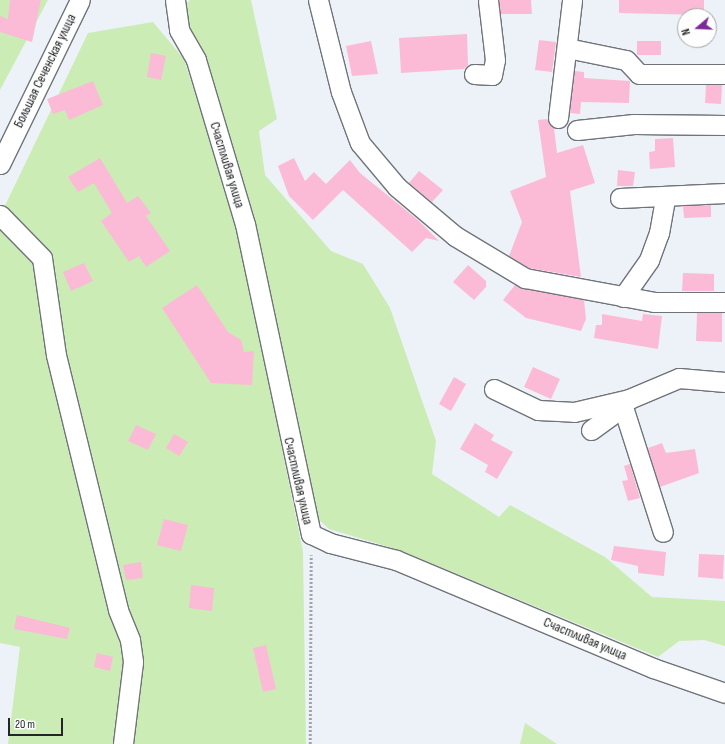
<!DOCTYPE html>
<html>
<head>
<meta charset="utf-8">
<style>
  body { margin:0 }
  #map { position:relative; width:725px; height:744px; overflow:hidden; background:#edf2f8; font-family:"Sofia Sans Condensed",sans-serif }
  div>[style] { position:absolute }
  .green>* { inset:0; background:#cbecb5 }
  .building>* { inset:0; background:#fbbbd6 }
  .path>* { height:2.5px; margin-top:-1.25px; transform-origin:0; background:repeating-linear-gradient(90deg,#a1a5a9 0 2px,transparent 0 4px) }
  .roads { filter:drop-shadow(1px 0 #70747a) drop-shadow(-1px 0 #70747a) drop-shadow(0 1px #70747a) drop-shadow(0 -1px #70747a) }
  .minor>* { height:19px; margin:-9.5px; padding:0 9.5px; transform-origin:9.5px; border-radius:9.5px; background:#fff }
  span { translate:-50% -50%; white-space:nowrap; text-align:center; line-height:1.15; -webkit-text-stroke:3px #fefefe; paint-order:stroke }
  .street-label { font-size:14px; color:#232527 }
  .north { position:absolute; left:677px; top:8px; width:40px; height:40px; box-sizing:border-box; background:#fefefe; border:1px solid #a6a7a8; border-radius:50%; rotate:251deg; font-size:11px; font-weight:700; line-height:16px; text-align:center; color:#232527 }
  .north::after { content:''; display:block; margin:auto; width:14px; height:18px; background:#7d2998; clip-path:polygon(50% 0,100% 100%,50% 72%,0 100%) }
  .scale { position:absolute; left:8px; top:718px; width:55px; height:18px; box-sizing:border-box; border:2px solid #232527; border-top:0; padding-left:5px; font-size:12px; line-height:14px; white-space:nowrap; color:#232527; -webkit-text-stroke:3px #fefefe; paint-order:stroke }
</style>
</head>
<body>
<div id="map">
  <div class="green">
    <div style="clip-path:polygon(0 0,48px 0,0 90px)"></div>
    <div style="clip-path:polygon(190px 0,251px 0,277px 119px,259px 131px,265px 175px,331px 251px,363px 264px,390px 308px,436px 441px,432px 474px,499px 517px,510px 505px,605px 557px,652px 597px,725px 601px,725px 646px,704px 640px,679px 641px,658px 657px,399px 550px,329px 529px,318px 519px,279px 356px,254px 221px,204px 60px,186px 25px,183px 8px)"></div>
    <div style="clip-path:polygon(153px 22px,184px 59px,237px 226px,303px 552px,306px 744px,8px 744px,20px 647px,0 643px,0 216px,88px 33px)"></div>
    <div style="clip-path:polygon(525px 723px,557px 744px,520px 744px)"></div>
  </div>
  <div class="building">
    <div style="clip-path:polygon(10px 0,41px 0,32px 42px,0 32px,0 16px,8px 19px)"></div>
    <div style="clip-path:polygon(499px 0,531px 0,532px 14px,501px 14px)"></div>
    <div style="clip-path:polygon(619px 0,704px 0,704px 15px,619px 13px)"></div>
    <div style="clip-path:polygon(467px 34px,468px 65px,464px 69px,401px 73px,399px 38px)"></div>
    <div style="clip-path:polygon(539px 40px,556px 42px,552px 72px,535px 70px)"></div>
    <div style="clip-path:polygon(371px 41px,378px 74px,352px 76px,346px 46px)"></div>
    <div style="clip-path:polygon(637px 41px,661px 41px,661px 55px,637px 55px)"></div>
    <div style="clip-path:polygon(151px 53px,166px 56px,161px 80px,147px 77px)"></div>
    <div style="clip-path:polygon(575px 71px,584px 72px,584px 78px,630px 81px,629px 103px,581px 102px,580px 114px,570px 113px)"></div>
    <div style="clip-path:polygon(93px 81px,103px 105px,69px 120px,65px 110px,53px 114px,47px 99px)"></div>
    <div style="clip-path:polygon(706px 85px,722px 85px,721px 104px,705px 103px)"></div>
    <div style="clip-path:polygon(547px 119px,554px 128px,557px 153px,583px 145px,595px 183px,570px 191px,581px 277px,529px 268px,509px 256px,522px 222px,510px 191px,546px 177px,538px 120px)"></div>
    <div style="clip-path:polygon(673px 138px,675px 167px,650px 169px,649px 152px,655px 151px,655px 139px)"></div>
    <div style="clip-path:polygon(100px 158px,127px 203px,138px 196px,151px 213px,146px 216px,170px 251px,146px 267px,139px 256px,129px 262px,101px 221px,112px 213px,94px 183px,78px 192px,68px 177px)"></div>
    <div style="clip-path:polygon(294px 158px,305px 181px,314px 172px,326px 184px,350px 160px,360px 173px,418px 220px,439px 241px,426px 238px,412px 252px,343px 190px,313px 220px,289px 196px,278px 166px)"></div>
    <div style="clip-path:polygon(618px 170px,635px 172px,633px 186px,617px 186px)"></div>
    <div style="clip-path:polygon(419px 171px,443px 190px,432px 202px,409px 183px)"></div>
    <div style="clip-path:polygon(711px 205px,711px 217px,684px 218px,683px 206px)"></div>
    <div style="clip-path:polygon(84px 263px,93px 281px,71px 291px,63px 272px)"></div>
    <div style="clip-path:polygon(468px 265px,486px 281px,486px 287px,474px 300px,453px 282px)"></div>
    <div style="clip-path:polygon(683px 273px,714px 274px,714px 291px,682px 291px)"></div>
    <div style="clip-path:polygon(197px 285px,228px 332px,241px 340px,244px 352px,254px 351px,252px 385px,211px 383px,162px 308px)"></div>
    <div style="clip-path:polygon(515px 285px,584px 300px,586px 319px,581px 331px,526px 318px,503px 300px)"></div>
    <div style="clip-path:polygon(697px 313px,722px 313px,722px 342px,696px 341px)"></div>
    <div style="clip-path:polygon(602px 314px,642px 321px,643px 314px,662px 316px,658px 349px,594px 338px,596px 325px,602px 325px)"></div>
    <div style="clip-path:polygon(533px 367px,560px 379px,551px 399px,524px 387px)"></div>
    <div style="clip-path:polygon(454px 377px,466px 384px,451px 411px,439px 404px)"></div>
    <div style="clip-path:polygon(475px 423px,494px 435px,491px 440px,513px 452px,497px 479px,485px 472px,488px 465px,460px 449px)"></div>
    <div style="clip-path:polygon(136px 425px,156px 434px,148px 450px,128px 441px)"></div>
    <div style="clip-path:polygon(174px 434px,188px 442px,179px 456px,166px 448px)"></div>
    <div style="clip-path:polygon(662px 443px,666px 453px,695px 449px,699px 473px,660px 487px,648px 448px)"></div>
    <div style="clip-path:polygon(630px 464px,640px 498px,628px 501px,622px 481px,628px 480px,624px 466px)"></div>
    <div style="clip-path:polygon(164px 519px,188px 525px,181px 551px,157px 545px)"></div>
    <div style="clip-path:polygon(614px 546px,666px 552px,664px 576px,638px 573px,638px 566px,611px 560px)"></div>
    <div style="clip-path:polygon(699px 554px,724px 555px,723px 579px,698px 577px)"></div>
    <div style="clip-path:polygon(141px 562px,143px 578px,126px 580px,123px 565px)"></div>
    <div style="clip-path:polygon(191px 585px,214px 588px,212px 611px,189px 608px)"></div>
    <div style="clip-path:polygon(17px 615px,70px 628px,67px 639px,14px 629px)"></div>
    <div style="clip-path:polygon(266px 645px,276px 689px,263px 692px,253px 648px)"></div>
    <div style="clip-path:polygon(97px 653px,113px 657px,110px 671px,94px 667px)"></div>
  </div>
  <div class="path">
    <div style="left:310px;top:744px;width:189px;rotate:-89.7deg"></div>
  </div>
  <div class="roads">
    <div class="minor">
      <div style="left:175px;top:0;width:30px;rotate:82deg"></div>
      <div style="left:179px;top:30px;width:34px;rotate:60deg"></div>
      <div style="left:196px;top:60px;width:171px;rotate:73.4deg"></div>
      <div style="left:245px;top:224px;width:317px;rotate:78deg"></div>
      <div style="left:311px;top:534px;width:21px;rotate:25deg"></div>
      <div style="left:330px;top:543px;width:68px;rotate:14.4deg"></div>
      <div style="left:396px;top:560px;width:279px;rotate:22.8deg"></div>
      <div style="left:653px;top:668px;width:76px;rotate:19.1deg"></div>
      <div style="left:318px;top:0;width:95px;rotate:76deg"></div>
      <div style="left:341px;top:92px;width:54px;rotate:69.6deg"></div>
      <div style="left:360px;top:143px;width:57px;rotate:49.9deg"></div>
      <div style="left:397px;top:187px;width:76px;rotate:40.2deg"></div>
      <div style="left:455px;top:236px;width:82px;rotate:31deg"></div>
      <div style="left:525px;top:278px;width:131px;rotate:10.5deg"></div>
      <div style="left:654px;top:302px;width:71px"></div>
      <div style="left:567px;top:48px;width:60px;rotate:11.5deg"></div>
      <div style="left:626px;top:60px;width:19px;rotate:47deg"></div>
      <div style="left:639px;top:74px;width:86px"></div>
      <div style="left:474px;top:74px;width:18px;rotate:3deg"></div>
      <div style="left:492px;top:75px;width:15px;rotate:-79deg"></div>
      <div style="left:495px;top:60px;width:60px;rotate:-96.7deg"></div>
      <div style="left:558px;top:118px;width:119px;rotate:-83.2deg"></div>
      <div style="left:577px;top:130px;width:57px;rotate:-6deg"></div>
      <div style="left:634px;top:124px;width:91px;rotate:0.6deg"></div>
      <div style="left:0;top:164px;width:182px;rotate:-64deg"></div>
      <div style="left:620px;top:198px;width:105px;rotate:-2.7deg"></div>
      <div style="left:0;top:215px;width:60px;rotate:45.7deg"></div>
      <div style="left:42px;top:258px;width:98px;rotate:81.8deg"></div>
      <div style="left:56px;top:355px;width:262px;rotate:76.3deg"></div>
      <div style="left:118px;top:610px;width:32px;rotate:68deg"></div>
      <div style="left:130px;top:640px;width:22px;rotate:82deg"></div>
      <div style="left:133px;top:662px;width:83px;rotate:97deg"></div>
      <div style="left:623px;top:297px;width:45px;rotate:-54.9deg"></div>
      <div style="left:649px;top:260px;width:29px;rotate:-70deg"></div>
      <div style="left:659px;top:233px;width:36px;rotate:-80deg"></div>
      <div style="left:494px;top:389px;width:49px;rotate:25.5deg"></div>
      <div style="left:538px;top:410px;width:36px;rotate:3deg"></div>
      <div style="left:574px;top:412px;width:57px;rotate:-13.3deg"></div>
      <div style="left:629px;top:399px;width:54px;rotate:-22.8deg"></div>
      <div style="left:679px;top:378px;width:46px;rotate:5deg"></div>
      <div style="left:623px;top:407px;width:131px;rotate:72.3deg"></div>
      <div style="left:591px;top:430px;width:39px;rotate:-36deg"></div>
    </div>
  </div>
  <div class="street-label">
    <span style="left:45px;top:71px;rotate:-64deg">Большая Сеченская улица</span>
    <span style="left:227px;top:165px;rotate:73deg">Счастливая улица</span>
    <span style="left:298px;top:481px;rotate:77deg">Счастливая улица</span>
    <span style="left:585px;top:639px;rotate:23deg">Счастливая улица</span>
  </div>
  <div class="north">N</div>
  <div class="scale">20 m</div>
</div>
</body>
</html>
